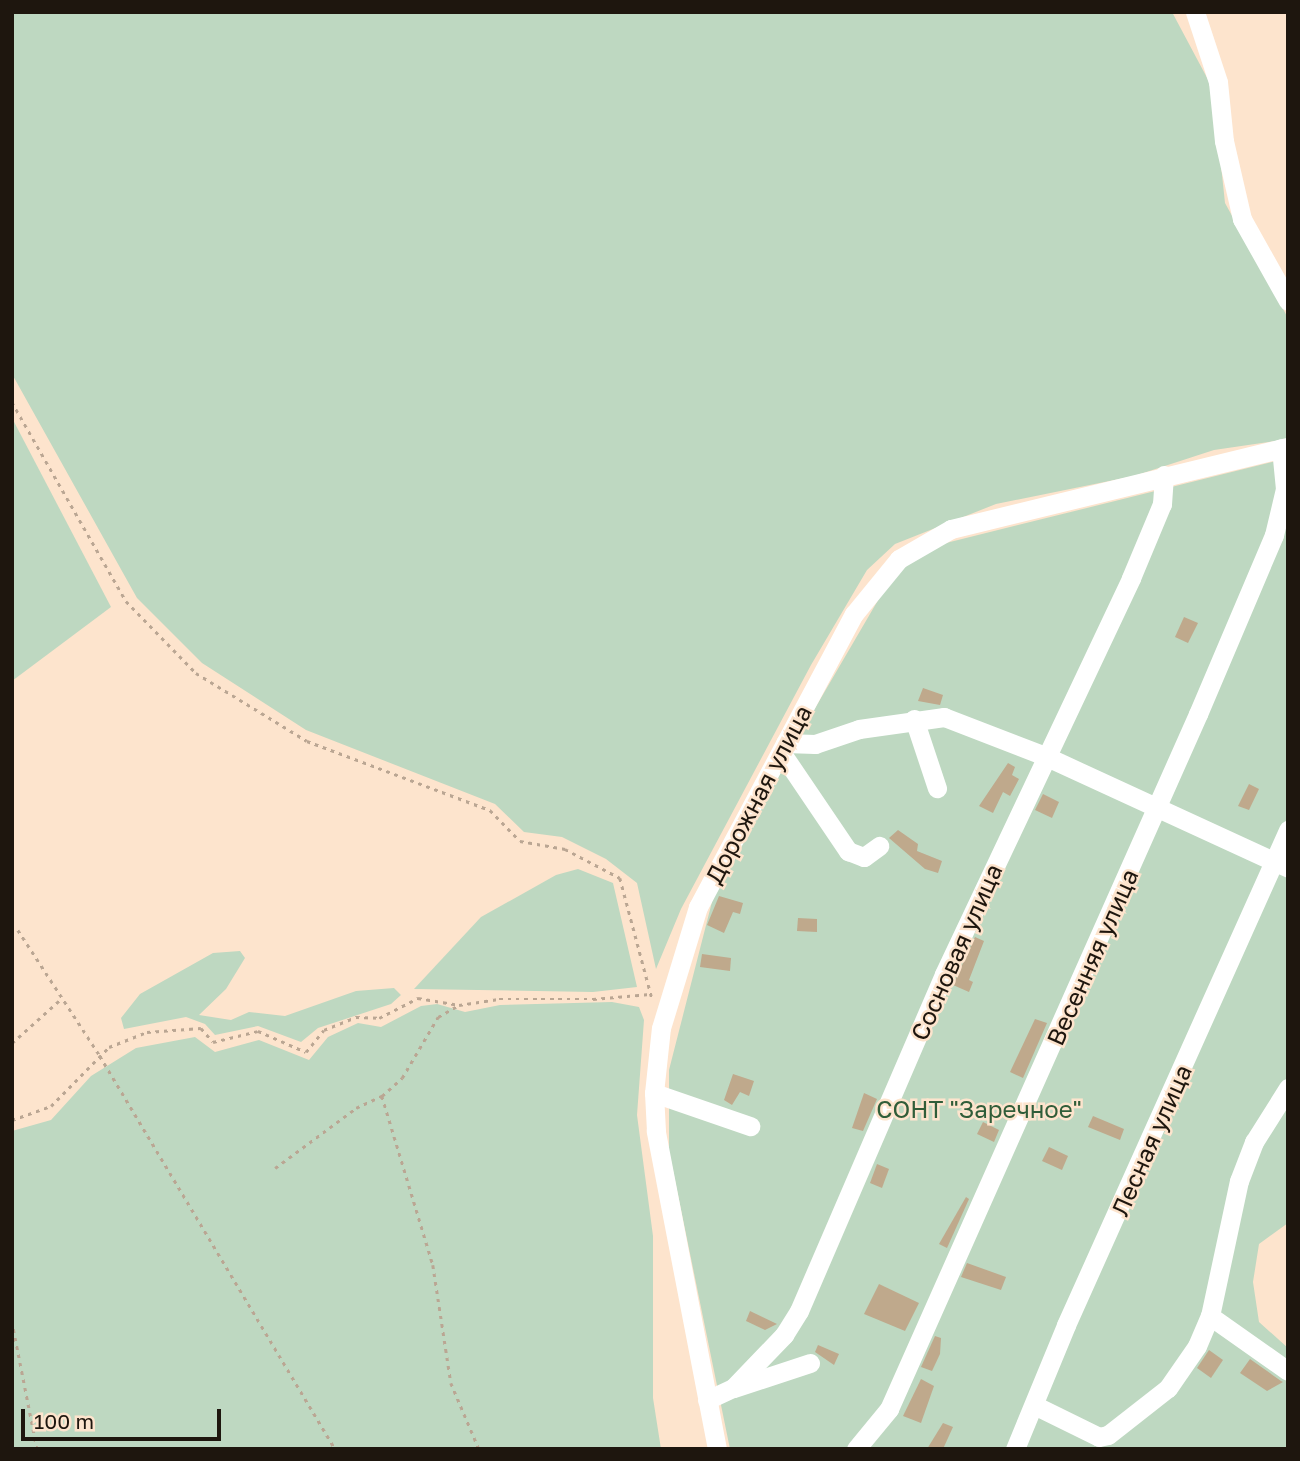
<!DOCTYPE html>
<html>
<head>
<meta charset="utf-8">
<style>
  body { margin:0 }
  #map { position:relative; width:1300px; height:1461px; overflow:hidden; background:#fde4cd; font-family:"Golos Text",sans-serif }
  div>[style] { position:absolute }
  .green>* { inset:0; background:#bed8c1 }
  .building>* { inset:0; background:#bfa98c }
  .path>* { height:2.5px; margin-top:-1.25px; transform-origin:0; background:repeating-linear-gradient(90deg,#baa693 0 3.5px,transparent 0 8.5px) }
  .minor>* { height:19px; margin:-9.5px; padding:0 9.5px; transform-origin:9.5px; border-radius:9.5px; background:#fff }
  span { translate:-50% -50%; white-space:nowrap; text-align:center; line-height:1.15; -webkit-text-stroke:5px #fde4cd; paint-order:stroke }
  .street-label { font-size:24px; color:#1e160e }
  .park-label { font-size:24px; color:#305d39 }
  .frame { position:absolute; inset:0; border:14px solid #1e160e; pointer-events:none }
  .scale { position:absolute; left:21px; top:1409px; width:200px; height:32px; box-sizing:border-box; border:4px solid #1e160e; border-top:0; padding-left:9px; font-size:21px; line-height:24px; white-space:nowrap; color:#1e160e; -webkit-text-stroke:5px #fde4cd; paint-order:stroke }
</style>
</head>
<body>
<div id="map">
  <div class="green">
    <div style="clip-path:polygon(12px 12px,1172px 12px,1213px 89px,1225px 203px,1288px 318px,1288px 439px,1214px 450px,1134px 476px,996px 504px,895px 544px,867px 570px,811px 665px,681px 909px,656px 969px,637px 883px,606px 859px,562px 837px,524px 832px,495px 804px,306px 730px,202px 663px,137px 598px,12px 374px)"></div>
    <div style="clip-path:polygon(12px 418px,111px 607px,12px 681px)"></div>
    <div style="clip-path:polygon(1288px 458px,1288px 1223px,1259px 1244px,1253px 1282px,1259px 1322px,1288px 1348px,1288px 1449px,730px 1449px,669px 1151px,669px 1070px,714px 894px,755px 811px,891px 578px,930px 547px)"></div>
    <div style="clip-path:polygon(578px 869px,613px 883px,637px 987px,593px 992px,414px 989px,481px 917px,556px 875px)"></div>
    <div style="clip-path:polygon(240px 951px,245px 958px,226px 989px,199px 1015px,231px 1020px,249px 1012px,285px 1016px,356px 991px,394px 988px,401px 995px,391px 1004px,318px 1028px,301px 1042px,258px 1026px,215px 1035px,205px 1024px,186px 1017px,124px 1029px,121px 1018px,140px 994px,213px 953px)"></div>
    <div style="clip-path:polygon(612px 1002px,639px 1007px,644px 1020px,637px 1115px,653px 1236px,653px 1398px,661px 1449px,12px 1449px,12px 1131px,51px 1120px,91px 1076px,136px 1048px,195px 1037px,215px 1052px,259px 1040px,309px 1060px,328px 1037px,358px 1023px,381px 1027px,421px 1006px,437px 1004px,465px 1012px,500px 1005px)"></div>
  </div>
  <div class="building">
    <div style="clip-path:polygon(1184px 617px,1198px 623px,1188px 643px,1175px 637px)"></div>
    <div style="clip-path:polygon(923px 688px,943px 695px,940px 705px,918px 701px)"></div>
    <div style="clip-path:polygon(1008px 763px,1015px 767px,1012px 775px,1019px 779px,1010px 796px,1003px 792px,993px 813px,979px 806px)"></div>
    <div style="clip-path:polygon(1249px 784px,1259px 789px,1249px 810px,1238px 806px)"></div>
    <div style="clip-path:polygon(1043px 794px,1059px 802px,1052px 818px,1035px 810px)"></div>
    <div style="clip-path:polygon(898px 830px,918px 844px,917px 851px,942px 861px,938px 873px,925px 869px,889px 838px)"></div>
    <div style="clip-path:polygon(719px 896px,743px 903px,740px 914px,733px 912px,724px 933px,707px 925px)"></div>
    <div style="clip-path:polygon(798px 918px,817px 919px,817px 932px,797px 931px)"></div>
    <div style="clip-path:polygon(975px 937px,984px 941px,969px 980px,973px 982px,969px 992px,953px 985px)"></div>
    <div style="clip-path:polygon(702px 954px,731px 958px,730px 971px,700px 967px)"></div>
    <div style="clip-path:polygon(1035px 1019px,1047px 1023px,1023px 1078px,1010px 1072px)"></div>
    <div style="clip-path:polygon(733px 1074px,754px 1081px,749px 1096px,740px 1092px,732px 1105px,724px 1100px)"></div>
    <div style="clip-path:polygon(864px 1093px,877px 1099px,863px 1131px,852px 1128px)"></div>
    <div style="clip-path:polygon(1093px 1116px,1124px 1129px,1120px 1140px,1088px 1127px)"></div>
    <div style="clip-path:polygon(983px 1122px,999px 1130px,994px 1142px,977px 1134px)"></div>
    <div style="clip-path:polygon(1049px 1147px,1068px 1156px,1062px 1170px,1042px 1161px)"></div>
    <div style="clip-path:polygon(877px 1164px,889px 1169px,882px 1188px,870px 1183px)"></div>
    <div style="clip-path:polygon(966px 1197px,969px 1199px,947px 1248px,939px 1244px)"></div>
    <div style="clip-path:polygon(967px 1263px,1006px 1277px,1001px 1290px,961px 1277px)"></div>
    <div style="clip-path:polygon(879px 1284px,919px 1303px,905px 1331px,864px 1314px)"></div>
    <div style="clip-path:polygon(750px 1311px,777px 1324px,765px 1330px,746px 1321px)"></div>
    <div style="clip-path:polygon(935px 1336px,941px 1338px,940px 1354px,932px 1371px,921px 1367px)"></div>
    <div style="clip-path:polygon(818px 1345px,839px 1354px,834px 1365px,815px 1352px)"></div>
    <div style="clip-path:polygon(1209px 1350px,1223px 1360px,1211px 1378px,1197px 1368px)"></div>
    <div style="clip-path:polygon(1250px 1359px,1281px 1381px,1283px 1382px,1267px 1391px,1240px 1373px)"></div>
    <div style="clip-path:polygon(921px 1379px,934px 1386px,921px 1423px,903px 1416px)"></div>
    <div style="clip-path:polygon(943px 1423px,953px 1427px,943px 1449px,927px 1449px)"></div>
  </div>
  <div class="path">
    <div style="left:12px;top:402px;width:229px;rotate:60.2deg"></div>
    <div style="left:126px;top:601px;width:100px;rotate:45.8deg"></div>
    <div style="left:196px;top:673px;width:130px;rotate:31.5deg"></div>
    <div style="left:307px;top:741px;width:196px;rotate:20.7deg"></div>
    <div style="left:490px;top:810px;width:43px;rotate:45.9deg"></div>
    <div style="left:520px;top:841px;width:46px;rotate:10.1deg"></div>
    <div style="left:565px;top:849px;width:62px;rotate:27.8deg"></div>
    <div style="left:620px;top:878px;width:124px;rotate:75.1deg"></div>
    <div style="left:18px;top:930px;width:150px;rotate:56.9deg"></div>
    <div style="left:100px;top:1056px;width:458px;rotate:59.1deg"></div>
    <div style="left:12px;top:1043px;width:67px;rotate:-42deg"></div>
    <div style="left:382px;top:1096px;width:177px;rotate:73.2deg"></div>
    <div style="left:433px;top:1265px;width:119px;rotate:81.3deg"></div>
    <div style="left:451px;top:1383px;width:72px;rotate:67deg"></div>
    <div style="left:12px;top:1120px;width:41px;rotate:-19.7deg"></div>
    <div style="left:51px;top:1106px;width:83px;rotate:-45.5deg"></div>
    <div style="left:109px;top:1047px;width:41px;rotate:-21.5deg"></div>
    <div style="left:147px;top:1032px;width:54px;rotate:-4.2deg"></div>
    <div style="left:201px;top:1028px;width:18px;rotate:49deg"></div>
    <div style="left:213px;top:1042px;width:46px;rotate:-13.7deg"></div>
    <div style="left:258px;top:1031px;width:52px;rotate:23.6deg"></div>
    <div style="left:306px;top:1052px;width:28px;rotate:-51deg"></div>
    <div style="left:324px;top:1030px;width:35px;rotate:-22deg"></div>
    <div style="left:356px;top:1017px;width:23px;rotate:2deg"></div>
    <div style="left:379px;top:1018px;width:44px;rotate:-27.1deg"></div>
    <div style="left:418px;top:998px;width:42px;rotate:9.7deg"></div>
    <div style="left:459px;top:1005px;width:40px;rotate:-8.5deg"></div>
    <div style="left:499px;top:999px;width:94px"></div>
    <div style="left:593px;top:999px;width:57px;rotate:-5deg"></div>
    <div style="left:275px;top:1168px;width:101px;rotate:-36.5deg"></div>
    <div style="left:356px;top:1108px;width:29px;rotate:-25deg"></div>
    <div style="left:382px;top:1096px;width:27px;rotate:-42deg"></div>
    <div style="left:402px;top:1078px;width:71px;rotate:-59.5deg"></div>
    <div style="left:438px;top:1017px;width:24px;rotate:-30deg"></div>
    <div style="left:12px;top:1321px;width:130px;rotate:78.9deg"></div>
  </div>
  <div class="minor">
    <div style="left:1195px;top:12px;width:74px;rotate:71.8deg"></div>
    <div style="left:1218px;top:82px;width:59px;rotate:84.2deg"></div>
    <div style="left:1224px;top:141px;width:80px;rotate:77deg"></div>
    <div style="left:1242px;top:219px;width:94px;rotate:60.7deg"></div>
    <div style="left:914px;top:719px;width:73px;rotate:71.6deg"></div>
    <div style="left:785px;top:743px;width:30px;rotate:2deg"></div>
    <div style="left:815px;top:744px;width:46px;rotate:-18.8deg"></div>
    <div style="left:859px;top:729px;width:86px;rotate:-8deg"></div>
    <div style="left:944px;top:717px;width:108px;rotate:21.1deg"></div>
    <div style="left:1045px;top:756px;width:268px;rotate:24.7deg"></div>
    <div style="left:781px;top:752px;width:120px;rotate:55.9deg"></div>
    <div style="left:848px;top:851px;width:17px;rotate:21deg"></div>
    <div style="left:864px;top:857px;width:19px;rotate:-36deg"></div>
    <div style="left:654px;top:1093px;width:102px;rotate:19deg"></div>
    <div style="left:1210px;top:1316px;width:95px;rotate:35.2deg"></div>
    <div style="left:734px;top:1388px;width:80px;rotate:-18.2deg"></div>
    <div style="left:707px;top:1400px;width:29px;rotate:-25deg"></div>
    <div style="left:733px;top:1388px;width:74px;rotate:-46.1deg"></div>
    <div style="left:784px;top:1335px;width:28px;rotate:-58deg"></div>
    <div style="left:799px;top:1311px;width:367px;rotate:-66.7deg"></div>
    <div style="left:944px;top:974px;width:438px;rotate:-64.7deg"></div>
    <div style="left:1131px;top:578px;width:80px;rotate:-67.3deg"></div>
    <div style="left:1162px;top:504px;width:29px;rotate:-86deg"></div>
    <div style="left:1034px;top:1405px;width:72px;rotate:26.2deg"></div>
    <div style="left:1099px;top:1437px;width:9px;rotate:-13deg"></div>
    <div style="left:1108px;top:1435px;width:76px;rotate:-38.1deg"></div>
    <div style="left:1168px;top:1388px;width:51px;rotate:-55.4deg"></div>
    <div style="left:1197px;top:1346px;width:33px;rotate:-67deg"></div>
    <div style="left:1210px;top:1316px;width:138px;rotate:-77.9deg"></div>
    <div style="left:1239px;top:1181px;width:42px;rotate:-69deg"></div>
    <div style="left:1254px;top:1142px;width:64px;rotate:-57.8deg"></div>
    <div style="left:717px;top:1449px;width:324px;rotate:-100.9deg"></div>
    <div style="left:656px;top:1131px;width:38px;rotate:-93deg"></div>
    <div style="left:654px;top:1093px;width:65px;rotate:-83.9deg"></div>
    <div style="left:661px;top:1028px;width:127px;rotate:-73deg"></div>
    <div style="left:698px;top:907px;width:332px;rotate:-62deg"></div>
    <div style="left:854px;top:614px;width:71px;rotate:-50.7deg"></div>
    <div style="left:899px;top:559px;width:60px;rotate:-30deg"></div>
    <div style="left:951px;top:529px;width:347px;rotate:-13.7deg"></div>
    <div style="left:856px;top:1449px;width:52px;rotate:-50.5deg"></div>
    <div style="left:889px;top:1409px;width:761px;rotate:-66.03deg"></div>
    <div style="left:1198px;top:714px;width:194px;rotate:-67deg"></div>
    <div style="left:1274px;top:535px;width:47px;rotate:-76.6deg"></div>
    <div style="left:1285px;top:489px;width:41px;rotate:-95.6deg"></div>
    <div style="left:1015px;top:1449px;width:134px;rotate:-67.6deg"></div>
    <div style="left:1066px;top:1325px;width:543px;rotate:-65.84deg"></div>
  </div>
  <div class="street-label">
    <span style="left:758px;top:794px;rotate:-62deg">Дорожная улица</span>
    <span style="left:956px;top:952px;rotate:-66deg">Сосновая улица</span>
    <span style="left:1092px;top:957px;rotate:-66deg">Весенняя улица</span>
    <span style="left:1151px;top:1140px;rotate:-66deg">Лесная улица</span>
  </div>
  <div class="park-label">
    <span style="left:979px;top:1109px">СОНТ "Заречное"</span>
  </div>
  <div class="frame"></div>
  <div class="scale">100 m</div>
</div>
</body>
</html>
